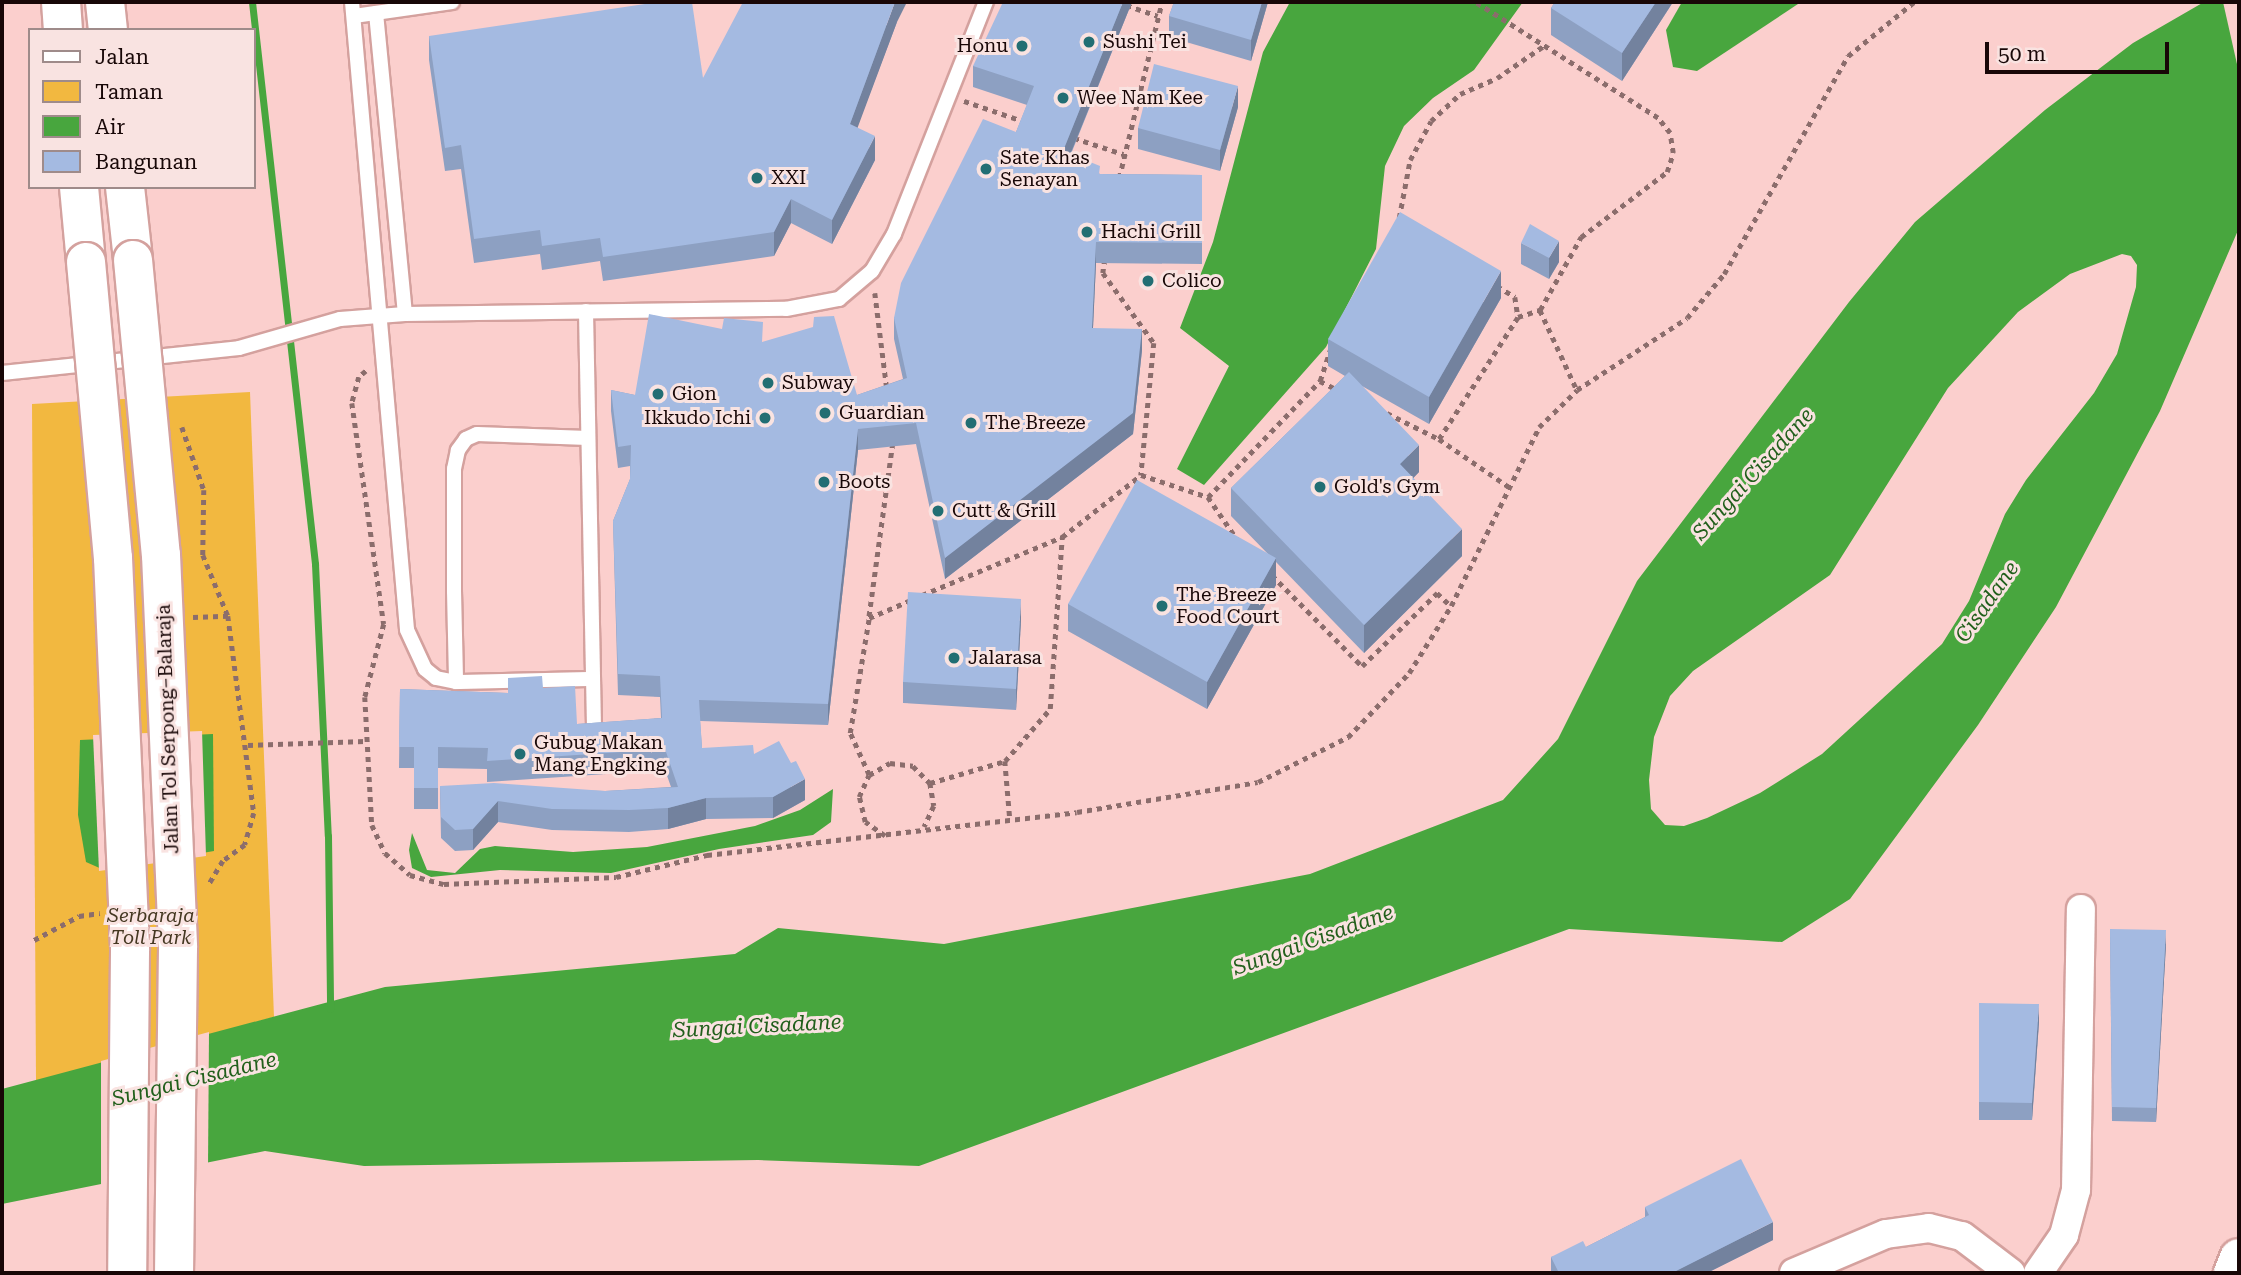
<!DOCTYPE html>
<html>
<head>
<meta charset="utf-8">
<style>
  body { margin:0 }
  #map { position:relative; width:2241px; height:1275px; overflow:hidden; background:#fbcfcd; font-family:"Roboto Serif",serif }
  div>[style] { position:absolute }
  .green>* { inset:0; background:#f2b840 }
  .water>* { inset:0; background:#48a63e }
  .pier>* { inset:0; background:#fbcfcd }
  .stream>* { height:7px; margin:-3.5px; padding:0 3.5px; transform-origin:3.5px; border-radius:3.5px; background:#48a63e }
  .path>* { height:4.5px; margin-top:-2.25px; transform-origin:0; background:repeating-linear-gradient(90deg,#8b6d6c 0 5px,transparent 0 10px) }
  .roads { filter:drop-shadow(2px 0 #d4a19e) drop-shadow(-2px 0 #d4a19e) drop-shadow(0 2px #d4a19e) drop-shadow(0 -2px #d4a19e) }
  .lane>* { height:14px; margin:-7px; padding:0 7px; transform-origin:7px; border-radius:7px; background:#fff }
  .street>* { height:28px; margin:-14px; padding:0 14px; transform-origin:14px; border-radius:14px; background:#fff }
  .primary>* { height:38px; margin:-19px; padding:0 19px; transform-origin:19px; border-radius:19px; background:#fff }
  .highway>* { height:38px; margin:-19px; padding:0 19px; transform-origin:19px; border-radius:19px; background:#fff }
  .bridges { filter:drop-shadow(2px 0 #d4a19e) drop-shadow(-2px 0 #d4a19e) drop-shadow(0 2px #d4a19e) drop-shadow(0 -2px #d4a19e) }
  .highway-bridge>* { height:38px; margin:-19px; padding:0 19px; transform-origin:19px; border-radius:19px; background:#fff }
  .wall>* { inset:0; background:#8da0c2 }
  .shaded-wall>* { inset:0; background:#73829e }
  .building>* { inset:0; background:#a4bae1 }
  .dots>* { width:19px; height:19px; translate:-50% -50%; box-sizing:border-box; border:4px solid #f9e3e1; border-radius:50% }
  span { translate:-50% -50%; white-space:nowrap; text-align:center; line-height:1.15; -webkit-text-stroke:6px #f9e3e1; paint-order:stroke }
  .poi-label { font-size:19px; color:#180707 }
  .left { translate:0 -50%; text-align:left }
  .right { translate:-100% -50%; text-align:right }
  .street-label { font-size:19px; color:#180707 }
  .park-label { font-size:19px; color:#453822; font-style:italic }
  .water-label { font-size:21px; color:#215f1b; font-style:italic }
  .frame { position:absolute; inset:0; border:4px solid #180707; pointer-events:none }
  .legend { position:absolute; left:28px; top:28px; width:228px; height:161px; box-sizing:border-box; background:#f9e3e1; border:2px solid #9f8b8a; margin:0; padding:9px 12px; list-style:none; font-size:21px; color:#180707 }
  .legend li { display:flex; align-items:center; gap:14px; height:35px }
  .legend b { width:35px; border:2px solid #9f8b8a }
  .scale { position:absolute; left:1985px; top:42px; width:184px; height:32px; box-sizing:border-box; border:4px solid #180707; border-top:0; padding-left:9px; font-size:21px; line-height:24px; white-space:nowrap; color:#180707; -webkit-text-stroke:5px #f9e3e1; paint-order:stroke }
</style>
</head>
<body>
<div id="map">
  <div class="green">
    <div style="clip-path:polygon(250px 392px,274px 1017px,36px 1082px,32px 404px)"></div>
  </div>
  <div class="water">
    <div style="clip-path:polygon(1290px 2px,1523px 2px,1474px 70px,1433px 98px,1404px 126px,1385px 166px,1376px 249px,1326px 347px,1204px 485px,1177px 469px,1229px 366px,1180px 328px,1213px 242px,1263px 52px)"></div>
    <div style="clip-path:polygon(1682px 2px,1801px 2px,1697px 71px,1673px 67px,1666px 30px)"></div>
    <div style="clip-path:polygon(evenodd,2204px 2px,2239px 2px,2239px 228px,2160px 411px,2056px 607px,1978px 725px,1850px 899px,1782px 942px,1569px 929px,919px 1166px,758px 1160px,364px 1166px,265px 1151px,2px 1204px,2px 1089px,385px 987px,735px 954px,778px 928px,944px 944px,1310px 874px,1503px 800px,1558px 739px,1637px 581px,1849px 302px,1915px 222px,2045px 110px,2133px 43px,2204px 2px,2122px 254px,2131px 256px,2137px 265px,2136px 287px,2117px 354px,2094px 393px,2026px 480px,2005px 514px,1969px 601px,1942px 644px,1822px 754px,1760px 793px,1707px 818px,1684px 826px,1665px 825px,1651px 809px,1649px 780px,1654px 737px,1670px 696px,1693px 671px,1830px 575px,1948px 388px,2018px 312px,2070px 274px,2122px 254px)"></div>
    <div style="clip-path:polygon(213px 734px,214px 851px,104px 870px,86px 862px,78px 815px,80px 740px)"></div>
    <div style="clip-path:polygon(833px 789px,831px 822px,813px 835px,719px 849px,611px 873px,500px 870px,431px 877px,412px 868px,409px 850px,412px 833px,427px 870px,455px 873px,480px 849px,495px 846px,573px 852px,647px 847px,755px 826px,800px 810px)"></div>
  </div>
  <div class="pier">
    <div style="clip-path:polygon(2223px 2px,2239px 2px,2239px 73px)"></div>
    <div style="clip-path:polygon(202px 731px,206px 856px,99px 871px,93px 735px)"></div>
    <div style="clip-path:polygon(209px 1032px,208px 1166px,101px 1187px,101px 1061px)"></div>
  </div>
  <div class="stream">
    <div style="left:252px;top:2px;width:566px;rotate:83.6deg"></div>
    <div style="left:315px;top:564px;width:272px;rotate:87.3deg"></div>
    <div style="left:328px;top:836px;width:173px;rotate:89.3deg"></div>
  </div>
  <div class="path">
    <div style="left:1117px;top:2px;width:43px;rotate:18.9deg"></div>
    <div style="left:964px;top:101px;width:65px;rotate:18.7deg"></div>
    <div style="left:1074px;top:138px;width:52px;rotate:18.1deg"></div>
    <div style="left:1119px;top:178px;width:181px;rotate:-76.3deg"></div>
    <div style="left:1399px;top:218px;width:59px;rotate:-79.3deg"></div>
    <div style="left:1410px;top:160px;width:44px;rotate:-61.7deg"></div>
    <div style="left:1431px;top:121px;width:40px;rotate:-43deg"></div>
    <div style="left:1460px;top:94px;width:40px;rotate:-23.4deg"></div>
    <div style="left:1497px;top:78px;width:58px;rotate:-34.5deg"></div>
    <div style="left:1105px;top:259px;width:14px;rotate:98deg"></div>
    <div style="left:1103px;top:273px;width:87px;rotate:53.9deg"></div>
    <div style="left:1154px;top:343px;width:133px;rotate:95.6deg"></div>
    <div style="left:1497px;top:286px;width:21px;rotate:31deg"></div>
    <div style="left:1515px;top:297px;width:20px;rotate:81deg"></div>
    <div style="left:875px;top:293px;width:97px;rotate:82.9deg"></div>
    <div style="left:1540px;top:310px;width:88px;rotate:65.2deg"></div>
    <div style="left:366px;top:371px;width:9px;rotate:139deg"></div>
    <div style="left:359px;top:377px;width:27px;rotate:105deg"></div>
    <div style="left:352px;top:403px;width:223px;rotate:81.8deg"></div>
    <div style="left:384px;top:624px;width:75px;rotate:104.6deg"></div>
    <div style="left:365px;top:697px;width:128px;rotate:86.9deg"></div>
    <div style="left:372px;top:825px;width:31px;rotate:65deg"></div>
    <div style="left:385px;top:853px;width:33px;rotate:41deg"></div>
    <div style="left:410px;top:875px;width:35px;rotate:15deg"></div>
    <div style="left:444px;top:884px;width:172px;rotate:-2.3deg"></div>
    <div style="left:616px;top:877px;width:94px;rotate:-13.6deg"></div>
    <div style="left:707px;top:855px;width:372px;rotate:-6.6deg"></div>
    <div style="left:1077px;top:812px;width:183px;rotate:-9.4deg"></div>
    <div style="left:1258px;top:782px;width:101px;rotate:-26.6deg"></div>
    <div style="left:1348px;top:737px;width:88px;rotate:-46.4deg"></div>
    <div style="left:1409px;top:673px;width:79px;rotate:-57.9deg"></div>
    <div style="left:1451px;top:606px;width:199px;rotate:-63.8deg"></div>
    <div style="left:1539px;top:427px;width:53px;rotate:-44.2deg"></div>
    <div style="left:1577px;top:390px;width:131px;rotate:-33.2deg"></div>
    <div style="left:1687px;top:318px;width:57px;rotate:-49.9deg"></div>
    <div style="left:1724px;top:274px;width:251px;rotate:-60.4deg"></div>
    <div style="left:1848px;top:56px;width:85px;rotate:-39.3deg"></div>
    <div style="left:1320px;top:381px;width:20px;rotate:27deg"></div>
    <div style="left:1387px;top:413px;width:58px;rotate:26.6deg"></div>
    <div style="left:1439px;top:439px;width:85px;rotate:34.4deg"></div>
    <div style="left:182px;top:427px;width:67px;rotate:70.8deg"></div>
    <div style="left:204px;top:490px;width:65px;rotate:90.9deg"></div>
    <div style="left:203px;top:555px;width:66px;rotate:67.7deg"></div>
    <div style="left:228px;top:616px;width:199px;rotate:82.5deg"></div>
    <div style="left:254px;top:813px;width:33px;rotate:106deg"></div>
    <div style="left:245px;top:845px;width:27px;rotate:144deg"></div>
    <div style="left:223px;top:861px;width:29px;rotate:121deg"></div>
    <div style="left:1439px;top:439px;width:145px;rotate:-57.1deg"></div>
    <div style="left:1518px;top:317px;width:23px;rotate:-18deg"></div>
    <div style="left:1540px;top:310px;width:84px;rotate:-60.7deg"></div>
    <div style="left:1581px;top:237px;width:108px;rotate:-37.1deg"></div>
    <div style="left:1667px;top:172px;width:20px;rotate:-72deg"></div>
    <div style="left:1673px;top:153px;width:20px;rotate:-99deg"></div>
    <div style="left:1670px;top:133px;width:19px;rotate:-129deg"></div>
    <div style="left:1658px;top:118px;width:217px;rotate:-147.6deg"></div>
    <div style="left:893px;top:443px;width:177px;rotate:97.8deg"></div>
    <div style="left:869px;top:618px;width:46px;rotate:-23.2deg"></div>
    <div style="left:1208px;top:497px;width:51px;rotate:55.4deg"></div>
    <div style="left:1272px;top:575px;width:128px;rotate:45.3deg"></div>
    <div style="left:1362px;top:666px;width:105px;rotate:-44.2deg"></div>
    <div style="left:1437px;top:593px;width:19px;rotate:43deg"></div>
    <div style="left:922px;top:595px;width:152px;rotate:-22.5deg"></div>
    <div style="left:1062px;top:537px;width:100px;rotate:-38.1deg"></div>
    <div style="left:1141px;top:475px;width:71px;rotate:18.2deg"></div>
    <div style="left:1208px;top:497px;width:161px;rotate:-46deg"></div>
    <div style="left:1320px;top:381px;width:33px;rotate:-72deg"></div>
    <div style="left:193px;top:617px;width:35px;rotate:-2deg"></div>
    <div style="left:248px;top:745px;width:117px;rotate:-2deg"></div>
    <div style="left:1005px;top:761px;width:58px;rotate:85.1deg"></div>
    <div style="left:869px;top:775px;width:46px;rotate:-114.3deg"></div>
    <div style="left:850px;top:733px;width:117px;rotate:-80.6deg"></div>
    <div style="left:930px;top:783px;width:78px;rotate:-16.3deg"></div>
    <div style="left:1005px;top:761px;width:69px;rotate:-49.1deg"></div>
    <div style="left:1050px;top:709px;width:172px;rotate:-86deg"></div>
    <div style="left:885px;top:836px;width:24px;rotate:-145deg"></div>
    <div style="left:865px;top:822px;width:26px;rotate:-103deg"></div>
    <div style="left:859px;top:797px;width:24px;rotate:-66deg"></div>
    <div style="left:869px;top:775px;width:24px;rotate:-30deg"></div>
    <div style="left:890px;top:763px;width:23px;rotate:7deg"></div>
    <div style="left:913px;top:766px;width:24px;rotate:45deg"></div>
    <div style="left:930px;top:783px;width:23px;rotate:80deg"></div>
    <div style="left:934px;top:806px;width:23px;rotate:115deg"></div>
    <div style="left:34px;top:940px;width:51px;rotate:-28.1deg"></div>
    <div style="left:79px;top:916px;width:21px;rotate:-8deg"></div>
  </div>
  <div class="roads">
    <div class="lane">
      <div style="left:352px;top:2px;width:630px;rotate:84.99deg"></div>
      <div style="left:407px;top:630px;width:43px;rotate:65.2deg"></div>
      <div style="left:425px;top:669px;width:14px;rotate:39deg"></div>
      <div style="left:436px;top:678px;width:20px;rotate:11deg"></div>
      <div style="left:376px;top:13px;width:302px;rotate:84.5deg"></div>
      <div style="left:354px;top:16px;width:99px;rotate:-8.1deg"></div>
      <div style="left:586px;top:311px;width:418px;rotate:88.9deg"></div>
      <div style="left:2px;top:373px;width:238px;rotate:-6deg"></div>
      <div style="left:239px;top:348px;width:105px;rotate:-16deg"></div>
      <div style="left:340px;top:319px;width:65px;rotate:-4.4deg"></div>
      <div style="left:405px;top:314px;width:381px;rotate:-0.8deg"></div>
      <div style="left:786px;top:309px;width:54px;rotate:-10.7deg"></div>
      <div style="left:839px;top:299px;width:43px;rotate:-40.3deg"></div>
      <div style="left:872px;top:271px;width:43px;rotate:-59.3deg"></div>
      <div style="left:894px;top:234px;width:250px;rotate:-68.4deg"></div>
      <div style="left:588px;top:438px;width:111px;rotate:-177.9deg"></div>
      <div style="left:477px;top:434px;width:12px;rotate:156deg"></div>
      <div style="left:466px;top:439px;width:14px;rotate:126deg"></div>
      <div style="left:458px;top:450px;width:19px;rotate:102deg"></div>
      <div style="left:454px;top:469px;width:122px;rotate:90deg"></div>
      <div style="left:454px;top:591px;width:91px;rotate:88.7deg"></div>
      <div style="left:456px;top:682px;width:136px;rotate:-1.3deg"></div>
    </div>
    <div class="street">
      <div style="left:1794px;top:1273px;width:100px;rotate:-23deg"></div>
      <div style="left:1886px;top:1234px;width:43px;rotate:-7.9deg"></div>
      <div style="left:1929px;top:1228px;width:34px;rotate:14deg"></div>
      <div style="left:1962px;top:1236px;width:61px;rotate:37.1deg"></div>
      <div style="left:2038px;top:1273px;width:46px;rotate:-55.6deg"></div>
      <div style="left:2064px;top:1235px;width:47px;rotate:-75.1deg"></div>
      <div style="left:2076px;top:1190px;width:281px;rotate:-89deg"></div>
    </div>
    <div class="primary">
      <div style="left:2233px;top:1273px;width:16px;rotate:-68deg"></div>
    </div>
    <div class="highway">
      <div style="left:61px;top:2px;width:28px;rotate:86deg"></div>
      <div style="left:105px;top:2px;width:28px;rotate:84deg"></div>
      <div style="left:79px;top:187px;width:75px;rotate:84.7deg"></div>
      <div style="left:125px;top:187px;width:73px;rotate:83.7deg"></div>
    </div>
  </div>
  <div class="bridges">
    <div class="highway-bridge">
      <div style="left:133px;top:260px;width:296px;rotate:84.6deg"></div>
      <div style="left:161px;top:555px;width:393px;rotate:87.5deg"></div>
      <div style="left:178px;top:948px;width:325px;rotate:90.7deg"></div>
      <div style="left:86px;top:262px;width:297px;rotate:84.8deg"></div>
      <div style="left:113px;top:558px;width:393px;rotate:87.5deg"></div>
      <div style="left:130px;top:951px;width:322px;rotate:90.5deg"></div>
    </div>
  </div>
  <div class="wall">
    <div style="clip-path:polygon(1132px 2px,1071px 154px,1100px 174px,1202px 175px,1202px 264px,1096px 263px,1093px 328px,1142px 350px,1133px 434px,945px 579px,916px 444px,858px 450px,828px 725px,700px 721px,702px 748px,754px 754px,805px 800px,773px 818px,706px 819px,668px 829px,629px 832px,552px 830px,498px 822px,473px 850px,455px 851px,441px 838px,440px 786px,605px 791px,671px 787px,665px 770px,487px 782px,487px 769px,438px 768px,438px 809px,414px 809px,414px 768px,399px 768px,400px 689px,508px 693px,508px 678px,543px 688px,577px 724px,661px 718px,660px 697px,618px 695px,613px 521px,630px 479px,630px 466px,618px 468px,611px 411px,611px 390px,635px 395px,763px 342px,857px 395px,903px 379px,894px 339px,894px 318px,1016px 132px,1027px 105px,973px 87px,973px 66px)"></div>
    <div style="clip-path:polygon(1174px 2px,1268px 2px,1251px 61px,1169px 37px,1169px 16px)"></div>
    <div style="clip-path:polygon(1555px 2px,1673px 2px,1622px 81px,1551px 35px,1551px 8px)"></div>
    <div style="clip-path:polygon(897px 22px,857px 127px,875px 160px,832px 244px,791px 223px,774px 256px,603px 281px,600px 261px,542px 270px,540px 254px,474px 263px,461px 169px,445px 171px,429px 60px,429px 36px,703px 78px)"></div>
    <div style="clip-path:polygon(1238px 107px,1220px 171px,1138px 149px,1138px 128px)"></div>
    <div style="clip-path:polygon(1521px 243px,1559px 262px,1549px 279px,1521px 264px)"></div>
    <div style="clip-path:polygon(1501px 298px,1429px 424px,1362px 386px,1419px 472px,1413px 478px,1462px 556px,1364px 653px,1276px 562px,1276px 585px,1207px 709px,1068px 631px,1068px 604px,1268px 554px,1231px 516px,1231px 488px,1345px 376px,1328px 366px,1328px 339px)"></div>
    <div style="clip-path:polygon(1021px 620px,1016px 710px,903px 703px,903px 682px)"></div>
    <div style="clip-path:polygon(2110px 929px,2166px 944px,2156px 1122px,2112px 1121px)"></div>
    <div style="clip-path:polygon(1979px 1003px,2039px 1022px,2032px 1120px,1979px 1120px)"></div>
    <div style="clip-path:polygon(1645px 1207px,1773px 1240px,1707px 1273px,1551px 1273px,1551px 1257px,1586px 1247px,1645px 1217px)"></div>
  </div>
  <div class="shaded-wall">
    <div style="clip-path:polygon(895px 2px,907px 2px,897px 22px,850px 148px,850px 124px)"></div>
    <div style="clip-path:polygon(1123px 2px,1132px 2px,1063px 172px,1063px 151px)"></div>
    <div style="clip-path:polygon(1262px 2px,1268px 2px,1251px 61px,1251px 40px)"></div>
    <div style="clip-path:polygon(1656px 2px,1673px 2px,1622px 81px,1622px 53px)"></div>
    <div style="clip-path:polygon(1238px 86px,1238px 107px,1220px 171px,1220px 150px)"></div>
    <div style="clip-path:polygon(875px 136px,875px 160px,832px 244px,832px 220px)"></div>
    <div style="clip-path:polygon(791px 199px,791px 223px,774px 256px,774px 232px)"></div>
    <div style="clip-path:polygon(1559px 241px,1559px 262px,1549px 279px,1549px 258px)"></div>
    <div style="clip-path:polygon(1096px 242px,1096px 263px,1092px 349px,1092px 328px)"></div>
    <div style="clip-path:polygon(1501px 271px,1501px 298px,1429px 424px,1429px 397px)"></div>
    <div style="clip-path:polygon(1142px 329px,1142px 350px,1133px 434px,945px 579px,945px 558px)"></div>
    <div style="clip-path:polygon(858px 429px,858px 450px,828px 725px,828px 704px)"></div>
    <div style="clip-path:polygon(1419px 445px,1419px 472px,1400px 492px,1400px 464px)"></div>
    <div style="clip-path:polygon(1462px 529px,1462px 556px,1364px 653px,1364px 625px)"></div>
    <div style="clip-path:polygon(1276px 558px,1276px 585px,1207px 709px,1207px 682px)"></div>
    <div style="clip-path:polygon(1021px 599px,1021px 620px,1016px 710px,1016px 689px)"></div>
    <div style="clip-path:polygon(805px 779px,805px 800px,773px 818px,773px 797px)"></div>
    <div style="clip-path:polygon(706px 798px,706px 819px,668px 829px,668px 808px)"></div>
    <div style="clip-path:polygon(498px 801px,498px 822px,473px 850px,473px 829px)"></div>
    <div style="clip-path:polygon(2166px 930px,2166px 944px,2156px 1122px,2156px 1108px)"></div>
    <div style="clip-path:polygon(2039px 1004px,2039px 1022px,2032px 1120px,2032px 1103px)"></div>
    <div style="clip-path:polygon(1773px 1222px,1773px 1240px,1707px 1273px,1672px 1273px)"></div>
  </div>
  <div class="building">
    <div style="clip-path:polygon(658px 2px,692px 2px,703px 78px,743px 2px,895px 2px,850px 124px,875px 136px,832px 220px,791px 199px,774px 232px,603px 257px,600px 238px,542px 246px,540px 230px,474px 239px,461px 145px,445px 148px,429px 36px)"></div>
    <div style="clip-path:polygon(1003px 2px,1123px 2px,1063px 151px,1100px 166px,1099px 174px,1202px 175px,1202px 243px,1096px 242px,1092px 328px,1142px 329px,1133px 413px,945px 558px,916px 423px,858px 429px,828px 704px,699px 700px,702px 748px,753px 745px,754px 754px,779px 741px,791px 763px,796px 761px,805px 779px,773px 797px,706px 798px,668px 808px,629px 810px,552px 809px,498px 801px,473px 829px,455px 830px,441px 817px,440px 786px,494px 783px,605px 791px,678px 787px,665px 749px,487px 761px,488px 748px,438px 747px,438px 788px,414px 788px,414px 747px,399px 747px,400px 689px,508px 693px,508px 678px,542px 676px,543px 688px,575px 686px,577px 724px,662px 718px,660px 676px,618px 674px,613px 521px,630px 479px,631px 445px,618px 447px,611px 390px,635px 395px,649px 314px,722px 329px,724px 318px,763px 322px,762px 342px,813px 327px,814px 317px,834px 316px,857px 395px,907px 378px,894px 318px,901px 283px,983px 119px,1016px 132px,1034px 86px,973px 66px)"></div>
    <div style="clip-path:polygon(1174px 2px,1262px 2px,1251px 40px,1169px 16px)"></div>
    <div style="clip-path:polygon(1555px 2px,1656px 2px,1622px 53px,1551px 8px)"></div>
    <div style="clip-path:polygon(1154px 64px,1238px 86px,1220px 150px,1138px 128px)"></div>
    <div style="clip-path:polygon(1400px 212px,1501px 271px,1429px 397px,1328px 339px)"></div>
    <div style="clip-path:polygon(1530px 224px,1559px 241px,1549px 258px,1521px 243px)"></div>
    <div style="clip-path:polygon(1349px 372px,1419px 445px,1400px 464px,1462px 529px,1364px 625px,1231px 488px)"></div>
    <div style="clip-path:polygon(1137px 480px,1276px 558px,1207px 682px,1068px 604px)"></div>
    <div style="clip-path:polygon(908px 592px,1021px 599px,1016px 689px,903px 682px)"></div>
    <div style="clip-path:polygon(2110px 929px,2166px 930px,2156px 1108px,2112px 1107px)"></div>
    <div style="clip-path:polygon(1979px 1003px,2039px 1004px,2032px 1103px,1979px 1102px)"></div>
    <div style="clip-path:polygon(1741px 1159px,1773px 1222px,1672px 1273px,1559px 1273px,1551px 1257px,1583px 1241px,1586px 1247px,1649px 1215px,1645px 1207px)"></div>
  </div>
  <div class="dots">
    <div style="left:1089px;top:42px;background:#226e73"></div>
    <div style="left:1022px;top:46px;background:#226e73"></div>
    <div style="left:1063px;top:98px;background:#226e73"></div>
    <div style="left:986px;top:169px;background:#226e73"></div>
    <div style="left:757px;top:178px;background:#226e73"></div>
    <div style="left:1087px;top:232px;background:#226e73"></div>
    <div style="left:1148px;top:281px;background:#226e73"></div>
    <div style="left:768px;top:383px;background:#226e73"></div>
    <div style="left:658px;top:394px;background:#226e73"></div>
    <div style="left:825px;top:413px;background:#226e73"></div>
    <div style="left:765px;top:418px;background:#226e73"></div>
    <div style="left:971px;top:423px;background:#226e73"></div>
    <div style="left:824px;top:482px;background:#226e73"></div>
    <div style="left:1320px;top:487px;background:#226e73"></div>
    <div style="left:938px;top:511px;background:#226e73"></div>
    <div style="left:1162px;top:606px;background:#226e73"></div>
    <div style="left:954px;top:658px;background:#226e73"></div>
    <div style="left:520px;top:754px;background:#226e73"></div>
  </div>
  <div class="poi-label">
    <span class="left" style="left:1103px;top:42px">Sushi Tei</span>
    <span class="right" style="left:1008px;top:46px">Honu</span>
    <span class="left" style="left:1077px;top:98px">Wee Nam Kee</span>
    <span class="left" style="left:1000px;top:169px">Sate Khas<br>Senayan</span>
    <span class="left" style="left:771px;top:178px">XXI</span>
    <span class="left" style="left:1101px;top:232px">Hachi Grill</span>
    <span class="left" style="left:1162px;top:281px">Colico</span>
    <span class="left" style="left:782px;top:383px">Subway</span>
    <span class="left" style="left:672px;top:394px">Gion</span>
    <span class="left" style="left:839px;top:413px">Guardian</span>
    <span class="right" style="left:751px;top:418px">Ikkudo Ichi</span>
    <span class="left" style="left:985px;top:423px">The Breeze</span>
    <span class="left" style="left:838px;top:482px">Boots</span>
    <span class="left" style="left:1334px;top:487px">Gold's Gym</span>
    <span class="left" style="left:952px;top:511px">Cutt &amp; Grill</span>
    <span class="left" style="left:1176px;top:606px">The Breeze<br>Food Court</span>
    <span class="left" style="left:968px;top:658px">Jalarasa</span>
    <span class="left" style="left:534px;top:754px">Gubug Makan<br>Mang Engking</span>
  </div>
  <div class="street-label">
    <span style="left:168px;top:729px;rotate:-92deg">Jalan Tol Serpong–Balaraja</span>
  </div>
  <div class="park-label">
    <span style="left:151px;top:927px">Serbaraja<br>Toll Park</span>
  </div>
  <div class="water-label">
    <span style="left:1753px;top:474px;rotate:-48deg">Sungai Cisadane</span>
    <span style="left:1987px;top:602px;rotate:-55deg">Cisadane</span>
    <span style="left:1313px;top:940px;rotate:-20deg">Sungai Cisadane</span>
    <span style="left:757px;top:1026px;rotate:-3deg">Sungai Cisadane</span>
    <span style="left:194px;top:1079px;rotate:-14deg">Sungai Cisadane</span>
  </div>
  <div class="frame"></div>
  <ul class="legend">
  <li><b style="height:9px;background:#fff"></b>Jalan</li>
  <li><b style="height:19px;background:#f2b840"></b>Taman</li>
  <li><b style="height:19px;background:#48a63e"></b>Air</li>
  <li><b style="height:19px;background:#a4bae1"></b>Bangunan</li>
  </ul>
  <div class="scale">50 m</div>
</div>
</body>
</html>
